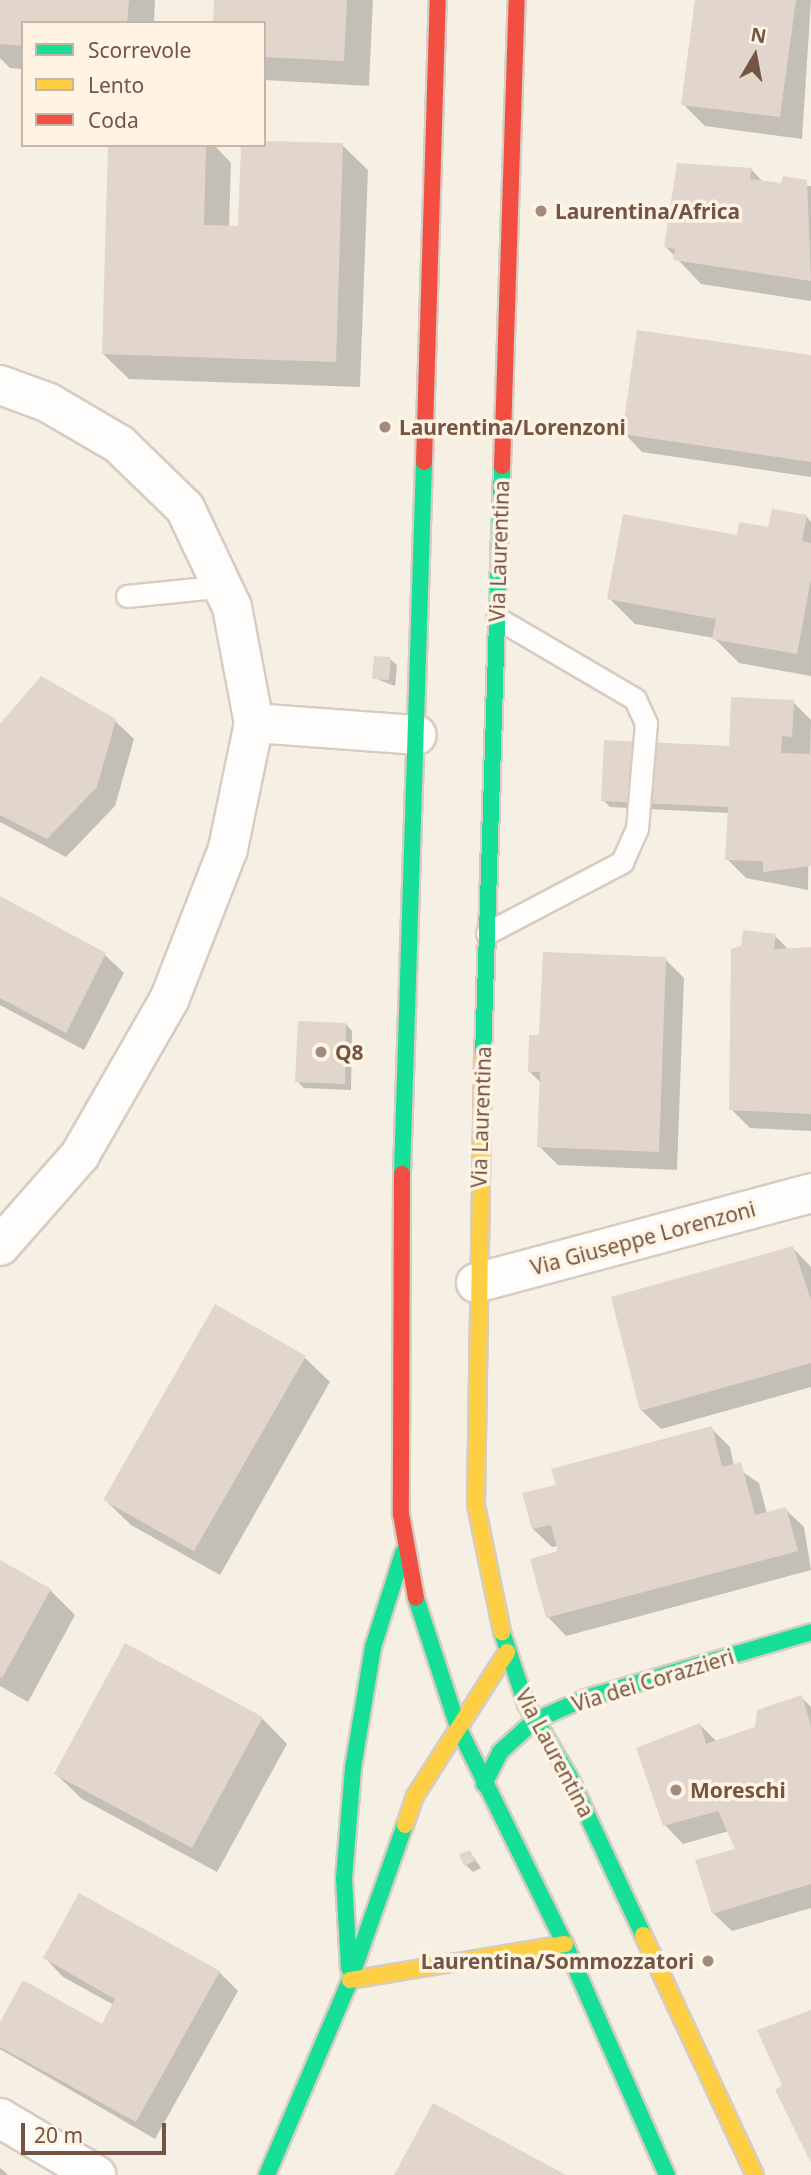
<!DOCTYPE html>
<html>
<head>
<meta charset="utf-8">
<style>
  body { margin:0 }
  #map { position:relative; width:811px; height:2175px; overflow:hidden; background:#f6efe4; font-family:"Noto Sans",sans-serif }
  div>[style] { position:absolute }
  .shadow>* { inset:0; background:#0003 }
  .building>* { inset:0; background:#e2d6cc }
  .roads { filter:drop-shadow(2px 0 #d7ccc2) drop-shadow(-2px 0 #d7ccc2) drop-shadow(0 2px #d7ccc2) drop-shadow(0 -2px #d7ccc2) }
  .lane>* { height:21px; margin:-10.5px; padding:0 10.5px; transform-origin:10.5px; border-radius:10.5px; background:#fefdfb }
  .street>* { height:38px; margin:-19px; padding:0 19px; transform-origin:19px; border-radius:19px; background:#fefdfb }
  .fast>* { height:16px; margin:-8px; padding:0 8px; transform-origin:8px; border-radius:8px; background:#16e098 }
  .slow>* { height:16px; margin:-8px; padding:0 8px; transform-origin:8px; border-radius:8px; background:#ffcf43 }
  .jam>* { height:16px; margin:-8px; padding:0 8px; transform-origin:8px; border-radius:8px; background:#f24e42 }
  .dots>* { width:19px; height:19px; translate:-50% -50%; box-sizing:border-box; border:4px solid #fff4e4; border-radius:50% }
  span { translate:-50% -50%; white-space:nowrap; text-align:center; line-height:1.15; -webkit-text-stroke:7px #fff4e4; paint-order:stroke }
  .poi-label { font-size:21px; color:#745444; font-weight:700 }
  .left { translate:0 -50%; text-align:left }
  .right { translate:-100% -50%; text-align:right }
  .street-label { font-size:21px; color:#745444 }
  .legend { position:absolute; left:21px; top:21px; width:245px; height:126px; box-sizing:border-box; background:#fff4e4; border:2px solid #c7b4a4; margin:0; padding:9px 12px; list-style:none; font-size:21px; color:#745444 }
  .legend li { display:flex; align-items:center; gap:14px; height:35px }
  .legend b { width:35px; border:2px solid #c7b4a4 }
  .north { position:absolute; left:720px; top:21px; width:70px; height:70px; -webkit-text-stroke:5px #fff4e4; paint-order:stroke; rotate:10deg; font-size:19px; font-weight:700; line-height:28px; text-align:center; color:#745444 }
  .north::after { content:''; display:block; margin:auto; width:24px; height:32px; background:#745444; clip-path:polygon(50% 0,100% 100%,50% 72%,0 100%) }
  .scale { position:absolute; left:21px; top:2123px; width:145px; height:32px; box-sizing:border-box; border:4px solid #745444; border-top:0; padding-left:9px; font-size:21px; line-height:24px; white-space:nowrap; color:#745444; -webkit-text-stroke:5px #fff4e4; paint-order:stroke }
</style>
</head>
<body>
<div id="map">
  <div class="shadow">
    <div style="clip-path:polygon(0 0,155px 0,154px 23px,23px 23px,23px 69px,10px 68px,0 58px)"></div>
    <div style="clip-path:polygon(216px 0,373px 0,369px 86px,264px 80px,264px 23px)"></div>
    <div style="clip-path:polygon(697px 0,811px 0,802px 139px,705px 126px,683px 104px)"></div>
    <div style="clip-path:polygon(110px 145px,214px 145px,231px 163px,229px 227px,240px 227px,342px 145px,368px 170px,360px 387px,129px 379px,103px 354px)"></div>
    <div style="clip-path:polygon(751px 169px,764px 183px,811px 186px,811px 301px,701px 284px,666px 247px)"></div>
    <div style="clip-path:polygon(811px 357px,811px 477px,642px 452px,624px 433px)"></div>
    <div style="clip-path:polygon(806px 516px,811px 522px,811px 676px,739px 663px,714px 638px,635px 624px,609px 598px,738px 537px)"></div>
    <div style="clip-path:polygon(390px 659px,397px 665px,395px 686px,374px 678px)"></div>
    <div style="clip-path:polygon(793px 702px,811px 720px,808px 890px,746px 878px,727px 859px,729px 813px,610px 807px,603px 800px,731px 748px)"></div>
    <div style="clip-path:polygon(115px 721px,134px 739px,115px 806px,66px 857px,0 822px,0 727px)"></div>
    <div style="clip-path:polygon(0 898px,105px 955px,124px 973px,84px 1050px,0 1005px)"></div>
    <div style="clip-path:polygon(775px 936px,789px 950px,811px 949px,811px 1131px,750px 1128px,731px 1109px)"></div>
    <div style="clip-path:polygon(665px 959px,684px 978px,677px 1170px,558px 1165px,539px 1146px,541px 1083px,529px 1071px,541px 1037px)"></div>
    <div style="clip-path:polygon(346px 1024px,352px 1031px,351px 1090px,304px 1088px,297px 1081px)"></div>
    <div style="clip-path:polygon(793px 1248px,811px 1267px,811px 1387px,661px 1429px,642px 1411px,613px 1298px)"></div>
    <div style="clip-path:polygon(304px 1357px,330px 1382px,220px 1575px,131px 1525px,105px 1500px)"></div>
    <div style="clip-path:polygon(711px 1428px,730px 1447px,734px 1466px,759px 1483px,767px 1514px,785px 1509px,804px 1527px,811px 1570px,566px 1636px,548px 1617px,558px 1546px,552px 1547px,533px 1529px,558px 1486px)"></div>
    <div style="clip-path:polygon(0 1562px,50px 1590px,75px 1615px,28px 1702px,0 1686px)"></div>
    <div style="clip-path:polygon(801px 1697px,811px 1707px,811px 1908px,732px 1931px,713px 1913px,737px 1850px,729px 1831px,683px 1844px,665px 1825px,700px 1725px,717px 1742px,757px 1728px)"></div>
    <div style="clip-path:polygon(262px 1718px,287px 1744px,217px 1872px,82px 1799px,56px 1774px)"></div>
    <div style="clip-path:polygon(470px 1852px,481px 1868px,473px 1872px,466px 1865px)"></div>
    <div style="clip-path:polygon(80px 1895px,219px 1972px,238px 1991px,155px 2139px,0 2049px,0 2025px,102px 2026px,114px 2005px,63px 1977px,45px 1958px)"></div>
    <div style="clip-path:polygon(0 2168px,3px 2170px,8px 2175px,0 2175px)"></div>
  </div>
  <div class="building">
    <div style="clip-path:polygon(0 0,129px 0,127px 23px,23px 23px,23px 46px,0 44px)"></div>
    <div style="clip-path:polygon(214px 0,347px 0,344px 61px,264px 57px,264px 23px,213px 23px)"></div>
    <div style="clip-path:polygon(695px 0,796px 0,780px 117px,681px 105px)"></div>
    <div style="clip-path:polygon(264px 141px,343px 143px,336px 362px,102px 354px,108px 145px,206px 145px,204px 225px,238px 226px,241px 145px)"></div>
    <div style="clip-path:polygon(677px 163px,752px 168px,750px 179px,781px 183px,783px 176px,807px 180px,811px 281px,673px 260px,675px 249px,664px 247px)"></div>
    <div style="clip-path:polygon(637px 330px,811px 355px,811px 462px,622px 434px)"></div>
    <div style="clip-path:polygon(772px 509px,807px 515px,802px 541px,811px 543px,811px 579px,797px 654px,712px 639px,716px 619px,607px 599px,623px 514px,737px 535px,739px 522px,768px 527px)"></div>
    <div style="clip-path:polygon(374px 656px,391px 657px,389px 680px,372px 679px)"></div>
    <div style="clip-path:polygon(41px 676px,116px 719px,97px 787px,47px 839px,0 815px,0 724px)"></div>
    <div style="clip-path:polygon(731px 697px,794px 700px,792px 737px,782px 736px,781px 753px,811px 754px,811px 866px,763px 872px,763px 861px,725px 860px,728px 807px,601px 801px,604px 740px,729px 746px)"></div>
    <div style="clip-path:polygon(0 896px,106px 953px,66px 1033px,0 998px)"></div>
    <div style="clip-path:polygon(743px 930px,776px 934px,774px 949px,811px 947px,811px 1114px,729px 1110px,731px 949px,741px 946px)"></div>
    <div style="clip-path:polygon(543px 952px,666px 957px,659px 1152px,537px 1147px,540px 1072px,528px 1072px,529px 1035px,539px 1035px)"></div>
    <div style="clip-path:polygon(298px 1021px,346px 1023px,345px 1084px,295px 1082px)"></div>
    <div style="clip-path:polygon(793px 1246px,811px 1300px,811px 1363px,640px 1411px,611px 1297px)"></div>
    <div style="clip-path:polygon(215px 1304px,306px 1356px,194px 1551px,103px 1500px)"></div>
    <div style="clip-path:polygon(712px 1426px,722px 1467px,741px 1462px,755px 1515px,786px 1507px,798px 1551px,546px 1618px,530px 1559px,558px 1551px,551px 1525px,532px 1529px,522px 1493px,556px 1485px,551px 1469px)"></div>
    <div style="clip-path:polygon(0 1560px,51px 1589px,2px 1678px,0 1676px)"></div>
    <div style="clip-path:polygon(125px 1643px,263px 1717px,192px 1848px,54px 1774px)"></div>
    <div style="clip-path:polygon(802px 1695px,811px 1727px,811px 1884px,712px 1914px,695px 1860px,735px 1849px,718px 1811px,663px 1826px,636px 1748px,700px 1723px,706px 1744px,755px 1727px,757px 1710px)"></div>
    <div style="clip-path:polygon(470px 1850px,475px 1861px,464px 1866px,459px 1854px)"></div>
    <div style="clip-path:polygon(79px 1893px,220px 1971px,136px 2122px,0 2047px,0 2022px,23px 1980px,102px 2024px,115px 1999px,43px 1958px)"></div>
    <div style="clip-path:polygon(811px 2010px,811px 2163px,775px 2090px,782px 2085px,757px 2030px)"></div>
    <div style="clip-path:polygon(433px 2103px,566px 2175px,394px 2175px)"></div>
  </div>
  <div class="roads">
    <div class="lane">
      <div style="left:127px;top:596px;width:99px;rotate:-5.8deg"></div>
      <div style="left:487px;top:933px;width:153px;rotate:-27.7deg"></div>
      <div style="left:622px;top:862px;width:37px;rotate:-66deg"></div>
      <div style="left:637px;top:828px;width:105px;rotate:-85.1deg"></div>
      <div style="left:646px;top:723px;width:26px;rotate:-115deg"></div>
      <div style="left:635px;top:699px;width:160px;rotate:-149.6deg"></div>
    </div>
    <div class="street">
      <div style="left:0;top:385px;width:50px;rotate:19.9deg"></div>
      <div style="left:47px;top:402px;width:83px;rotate:30.3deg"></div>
      <div style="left:119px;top:444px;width:92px;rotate:44.1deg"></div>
      <div style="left:185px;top:508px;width:110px;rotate:64.6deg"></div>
      <div style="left:232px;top:607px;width:118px;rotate:79.3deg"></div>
      <div style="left:254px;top:723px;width:129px;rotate:101.7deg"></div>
      <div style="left:228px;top:849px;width:162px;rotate:111.3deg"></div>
      <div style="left:169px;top:1000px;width:179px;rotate:119.9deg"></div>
      <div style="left:80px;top:1155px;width:121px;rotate:131.3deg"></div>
      <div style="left:254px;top:723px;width:163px;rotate:4.2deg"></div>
      <div style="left:476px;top:1283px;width:347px;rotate:-15deg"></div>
      <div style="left:0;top:2118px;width:112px;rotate:30.7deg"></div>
    </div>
    <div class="fast">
      <div style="left:483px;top:1057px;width:591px;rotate:-88.16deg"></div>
      <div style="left:402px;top:1174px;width:712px;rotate:-88.23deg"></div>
      <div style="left:416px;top:1598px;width:136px;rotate:72deg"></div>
      <div style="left:458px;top:1727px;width:242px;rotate:63.8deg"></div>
      <div style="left:565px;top:1944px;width:253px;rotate:66.2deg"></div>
      <div style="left:502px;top:1632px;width:76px;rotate:71.6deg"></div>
      <div style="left:526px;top:1704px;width:84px;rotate:59.2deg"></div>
      <div style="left:569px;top:1776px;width:175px;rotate:65deg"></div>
      <div style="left:484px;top:1784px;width:36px;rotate:-63deg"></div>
      <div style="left:500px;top:1752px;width:46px;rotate:-42.4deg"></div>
      <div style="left:534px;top:1721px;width:57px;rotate:-23.9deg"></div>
      <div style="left:586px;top:1698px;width:234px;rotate:-16.3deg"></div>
      <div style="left:349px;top:1968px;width:90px;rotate:-93.2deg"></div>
      <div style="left:344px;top:1878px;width:110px;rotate:-85.3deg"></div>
      <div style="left:353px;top:1768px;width:123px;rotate:-80.6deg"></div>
      <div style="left:373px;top:1647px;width:99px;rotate:-72.3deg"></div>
      <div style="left:267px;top:2175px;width:212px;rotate:-66.9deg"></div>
      <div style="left:350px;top:1980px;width:164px;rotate:-70.5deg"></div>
    </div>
    <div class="slow">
      <div style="left:483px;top:1057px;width:448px;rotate:90.9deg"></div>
      <div style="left:476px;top:1505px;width:130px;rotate:78.4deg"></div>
      <div style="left:405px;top:1825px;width:31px;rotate:-71deg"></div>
      <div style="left:415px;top:1796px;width:171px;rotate:-57.4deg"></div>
      <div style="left:643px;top:1935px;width:265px;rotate:65deg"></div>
      <div style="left:350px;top:1980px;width:218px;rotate:-9.5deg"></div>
    </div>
    <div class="jam">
      <div style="left:424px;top:462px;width:462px;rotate:-88.3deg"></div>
      <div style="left:502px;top:466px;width:466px;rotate:-88.2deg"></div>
      <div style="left:402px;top:1174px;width:340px;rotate:90.2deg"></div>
      <div style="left:401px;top:1514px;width:85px;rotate:79.9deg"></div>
    </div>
  </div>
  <div class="dots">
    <div style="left:541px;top:211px;background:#a28a7c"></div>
    <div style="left:385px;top:427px;background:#a28a7c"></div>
    <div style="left:321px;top:1052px;background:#a28a7c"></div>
    <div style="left:676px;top:1790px;background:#a28a7c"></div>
    <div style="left:708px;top:1961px;background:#a28a7c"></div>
  </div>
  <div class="poi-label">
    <span class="left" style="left:555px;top:211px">Laurentina/Africa</span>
    <span class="left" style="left:399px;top:427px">Laurentina/Lorenzoni</span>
    <span class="left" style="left:335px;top:1052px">Q8</span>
    <span class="left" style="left:690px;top:1790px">Moreschi</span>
    <span class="right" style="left:694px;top:1961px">Laurentina/Sommozzatori</span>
  </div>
  <div class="street-label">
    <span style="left:499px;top:551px;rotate:-88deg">Via Laurentina</span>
    <span style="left:481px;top:1117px;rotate:-88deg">Via Laurentina</span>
    <span style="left:643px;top:1238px;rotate:-15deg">Via Giuseppe Lorenzoni</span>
    <span style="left:653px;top:1680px;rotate:-17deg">Via dei Corazzieri</span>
    <span style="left:555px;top:1753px;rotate:62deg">Via Laurentina</span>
  </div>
  <ul class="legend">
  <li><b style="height:9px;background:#16e098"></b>Scorrevole</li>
  <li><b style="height:9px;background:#ffcf43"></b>Lento</li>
  <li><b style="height:9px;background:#f24e42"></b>Coda</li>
  </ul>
  <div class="north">N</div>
  <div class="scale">20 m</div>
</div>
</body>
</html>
